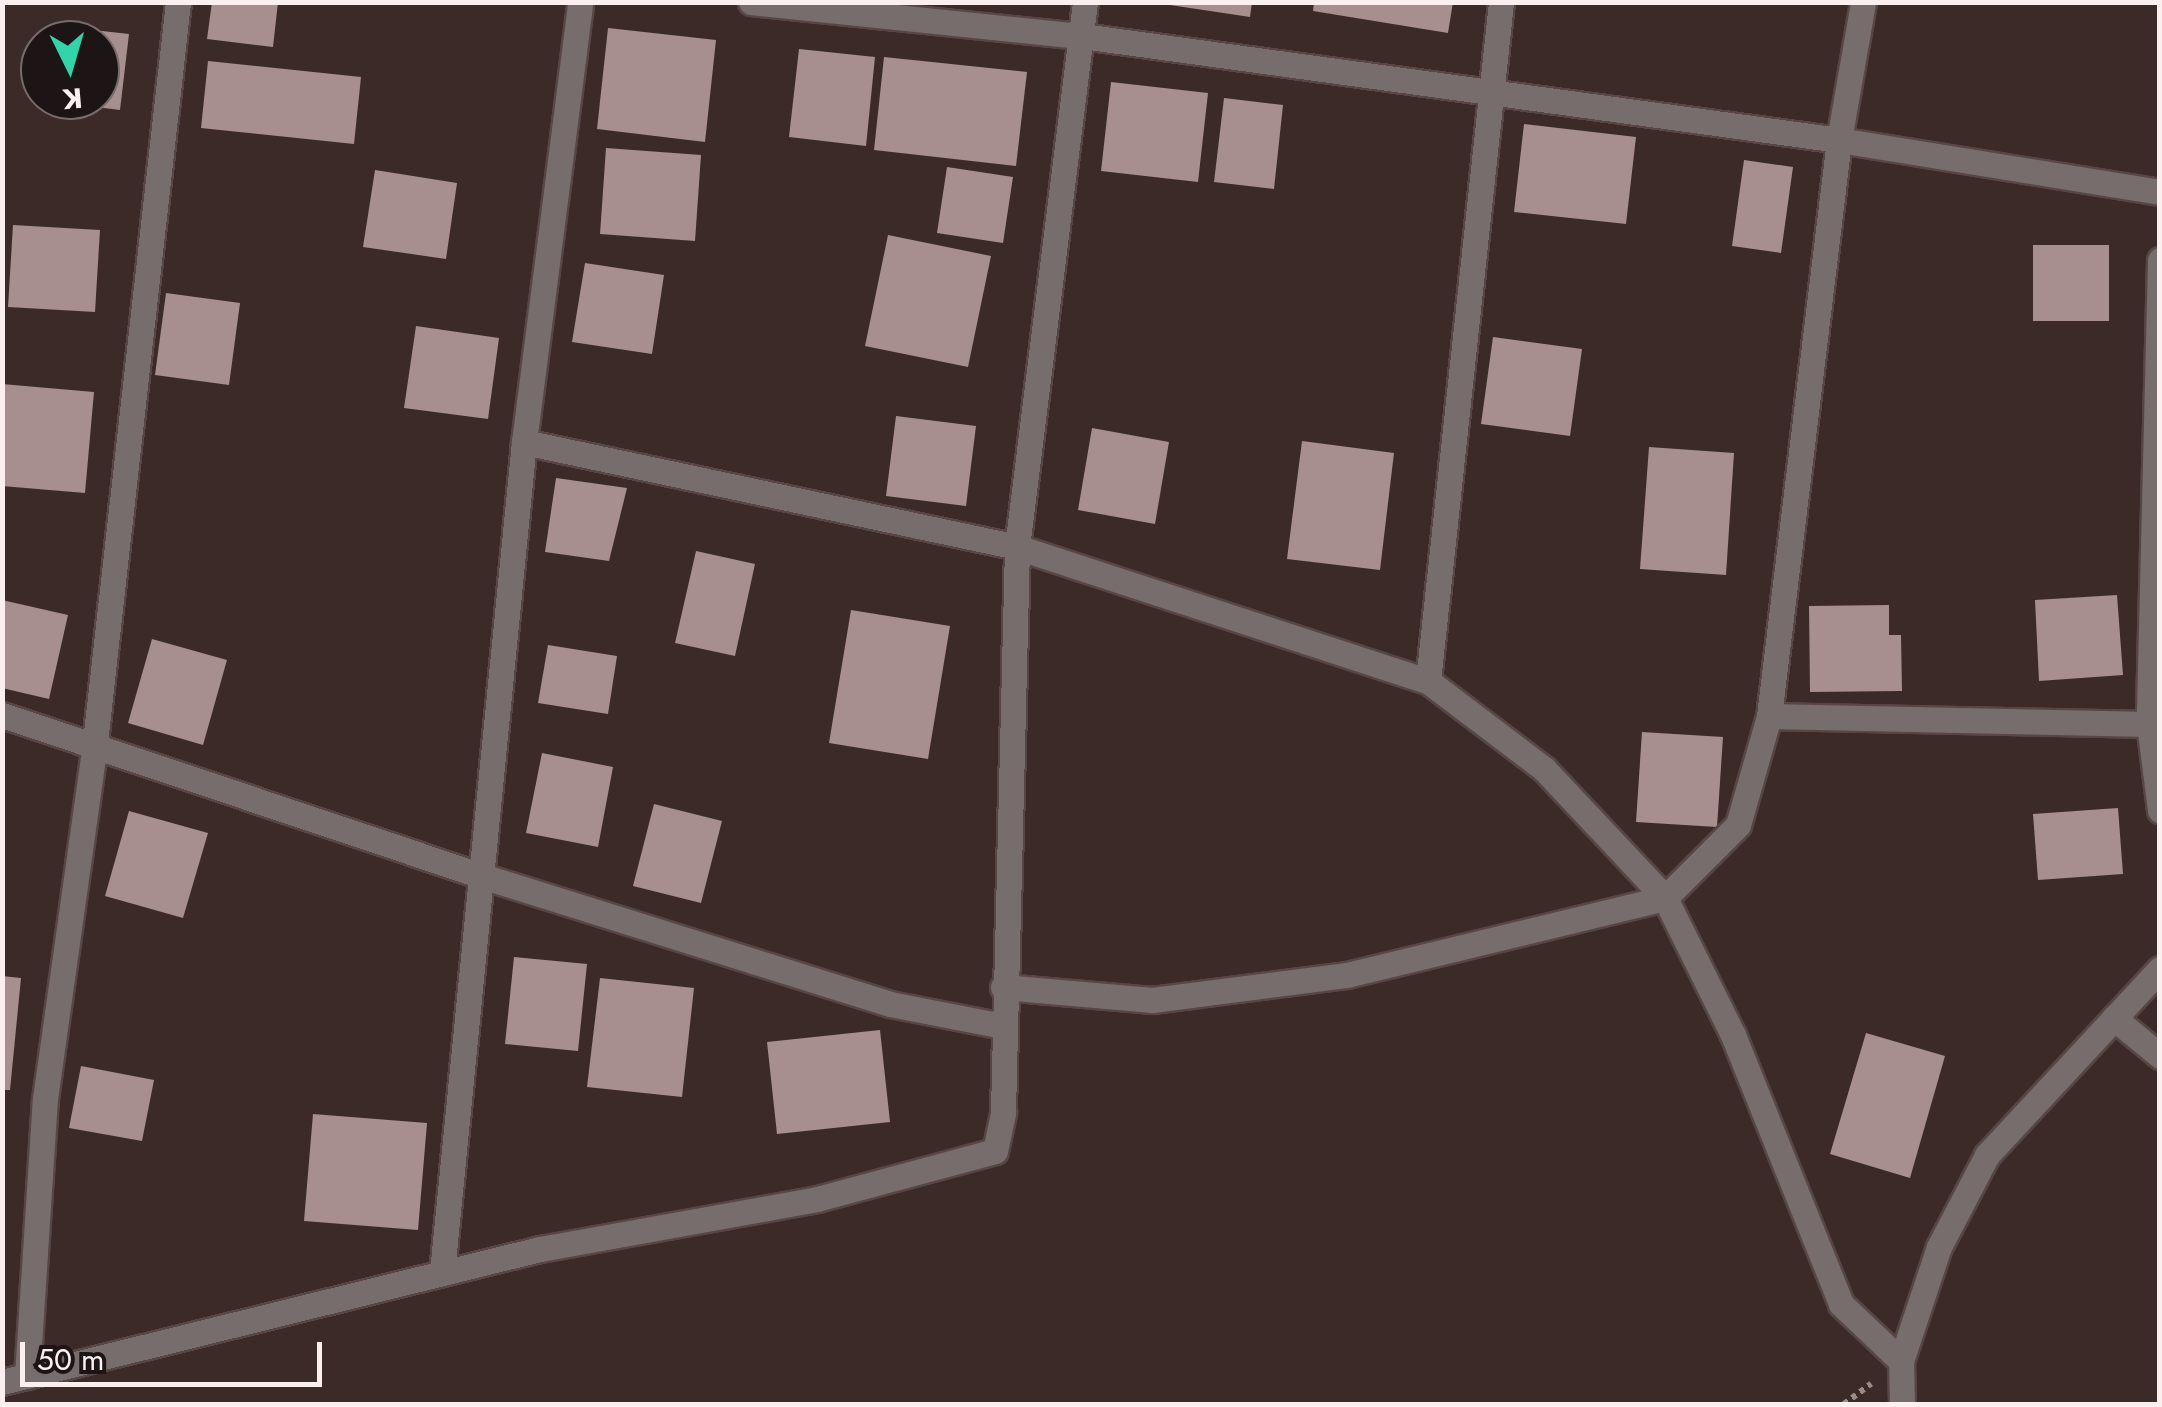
<!DOCTYPE html>
<html>
<head>
<meta charset="utf-8">
<style>
  body { margin:0 }
  #map { position:relative; width:2162px; height:1407px; overflow:hidden; background:#3c2a29; font-family:Jost,sans-serif }
  div>[style] { position:absolute }
  .building>* { inset:0; background:#a68f8e }
  .path>* { height:6px; margin-top:-3px; transform-origin:0; background:repeating-linear-gradient(90deg,#9a8a89 0 5px,transparent 0 10px) }
  .roads { filter:drop-shadow(2px 0 #574645) drop-shadow(-2px 0 #574645) drop-shadow(0 2px #574645) drop-shadow(0 -2px #574645) }
  .minor>* { height:25px; margin:-12.5px; padding:0 12.5px; transform-origin:12.5px; border-radius:12.5px; background:#776d6d }
  span { translate:-50% -50%; white-space:nowrap; text-align:center; line-height:1.15; -webkit-text-stroke:10px #1d1515; paint-order:stroke }
  .frame { position:absolute; inset:0; border:5px solid #fcefef; pointer-events:none }
  .north { position:absolute; left:20px; top:20px; width:100px; height:100px; box-sizing:border-box; background:#1d1515; border:2px solid #766c6c; border-radius:50%; rotate:175deg; font-size:28px; font-weight:700; line-height:40px; text-align:center; color:#fcefef }
  .north::after { content:''; display:block; margin:auto; width:35px; height:45px; background:#32d4a8; clip-path:polygon(50% 0,100% 100%,50% 72%,0 100%) }
  .scale { position:absolute; left:20px; top:1342px; width:302px; height:45px; box-sizing:border-box; border:5px solid #fcefef; border-top:0; padding-left:12px; font-size:30px; line-height:35px; white-space:nowrap; color:#fcefef; -webkit-text-stroke:8px #1d1515; paint-order:stroke }
</style>
</head>
<body>
<div id="map">
  <div class="building">
    <div style="clip-path:polygon(212px 2px,278px 2px,273px 47px,207px 39px)"></div>
    <div style="clip-path:polygon(1150px 2px,1252px 2px,1250px 17px)"></div>
    <div style="clip-path:polygon(1314px 2px,1453px 2px,1448px 33px,1313px 11px)"></div>
    <div style="clip-path:polygon(49px 25px,129px 34px,120px 110px,56px 102px,100px 100px,100px 40px,48px 40px)"></div>
    <div style="clip-path:polygon(608px 28px,716px 40px,705px 142px,597px 129px)"></div>
    <div style="clip-path:polygon(799px 49px,875px 57px,866px 146px,789px 137px)"></div>
    <div style="clip-path:polygon(884px 57px,1027px 72px,1016px 166px,874px 150px)"></div>
    <div style="clip-path:polygon(208px 61px,361px 77px,354px 144px,201px 128px)"></div>
    <div style="clip-path:polygon(1111px 82px,1208px 93px,1198px 182px,1101px 171px)"></div>
    <div style="clip-path:polygon(1224px 98px,1283px 105px,1274px 189px,1214px 182px)"></div>
    <div style="clip-path:polygon(1524px 124px,1636px 137px,1626px 224px,1514px 212px)"></div>
    <div style="clip-path:polygon(606px 148px,701px 155px,695px 241px,600px 234px)"></div>
    <div style="clip-path:polygon(1744px 160px,1793px 167px,1781px 253px,1732px 246px)"></div>
    <div style="clip-path:polygon(947px 167px,1013px 177px,1003px 243px,937px 233px)"></div>
    <div style="clip-path:polygon(375px 170px,457px 183px,446px 259px,363px 247px)"></div>
    <div style="clip-path:polygon(13px 225px,100px 230px,95px 312px,8px 307px)"></div>
    <div style="clip-path:polygon(888px 235px,991px 256px,968px 367px,865px 346px)"></div>
    <div style="clip-path:polygon(2033px 245px,2109px 245px,2109px 321px,2033px 321px)"></div>
    <div style="clip-path:polygon(585px 263px,664px 275px,652px 354px,572px 342px)"></div>
    <div style="clip-path:polygon(166px 293px,240px 303px,229px 385px,155px 375px)"></div>
    <div style="clip-path:polygon(416px 326px,499px 338px,488px 419px,404px 408px)"></div>
    <div style="clip-path:polygon(1493px 337px,1582px 349px,1570px 436px,1481px 424px)"></div>
    <div style="clip-path:polygon(2px 384px,94px 392px,85px 493px,2px 486px)"></div>
    <div style="clip-path:polygon(896px 416px,976px 426px,966px 506px,886px 496px)"></div>
    <div style="clip-path:polygon(1092px 428px,1169px 442px,1155px 524px,1078px 510px)"></div>
    <div style="clip-path:polygon(1302px 441px,1394px 453px,1380px 570px,1287px 559px)"></div>
    <div style="clip-path:polygon(1649px 447px,1734px 453px,1726px 575px,1640px 569px)"></div>
    <div style="clip-path:polygon(556px 478px,627px 488px,609px 561px,545px 552px)"></div>
    <div style="clip-path:polygon(696px 551px,755px 564px,735px 656px,675px 643px)"></div>
    <div style="clip-path:polygon(2117px 595px,2123px 675px,2039px 681px,2035px 600px)"></div>
    <div style="clip-path:polygon(2px 600px,68px 615px,49px 699px,2px 688px)"></div>
    <div style="clip-path:polygon(1889px 605px,1889px 635px,1901px 635px,1902px 691px,1810px 692px,1809px 606px)"></div>
    <div style="clip-path:polygon(851px 610px,950px 626px,928px 759px,829px 743px)"></div>
    <div style="clip-path:polygon(152px 639px,227px 660px,203px 745px,128px 723px)"></div>
    <div style="clip-path:polygon(548px 645px,617px 656px,608px 714px,538px 703px)"></div>
    <div style="clip-path:polygon(1642px 732px,1723px 737px,1717px 827px,1636px 822px)"></div>
    <div style="clip-path:polygon(542px 753px,613px 767px,598px 847px,526px 833px)"></div>
    <div style="clip-path:polygon(654px 804px,722px 821px,701px 903px,633px 886px)"></div>
    <div style="clip-path:polygon(2118px 808px,2123px 874px,2038px 880px,2033px 814px)"></div>
    <div style="clip-path:polygon(129px 811px,208px 833px,183px 918px,105px 896px)"></div>
    <div style="clip-path:polygon(514px 957px,587px 964px,578px 1051px,505px 1044px)"></div>
    <div style="clip-path:polygon(2px 976px,21px 978px,10px 1090px,2px 1090px)"></div>
    <div style="clip-path:polygon(600px 978px,694px 988px,682px 1097px,587px 1087px)"></div>
    <div style="clip-path:polygon(880px 1030px,890px 1122px,777px 1134px,767px 1042px)"></div>
    <div style="clip-path:polygon(1866px 1033px,1945px 1056px,1910px 1178px,1830px 1154px)"></div>
    <div style="clip-path:polygon(81px 1066px,154px 1080px,142px 1141px,69px 1128px)"></div>
    <div style="clip-path:polygon(313px 1114px,427px 1123px,418px 1230px,304px 1221px)"></div>
  </div>
  <div class="path">
    <div style="left:1844px;top:1404px;width:34px;rotate:-37deg"></div>
  </div>
  <div class="roads">
    <div class="minor">
      <div style="left:751px;top:2px;width:333px;rotate:5.9deg"></div>
      <div style="left:1082px;top:36px;width:764px;rotate:7.82deg"></div>
      <div style="left:1839px;top:140px;width:325px;rotate:9.2deg"></div>
      <div style="left:2160px;top:260px;width:464px;rotate:91.4deg"></div>
      <div style="left:2149px;top:724px;width:87px;rotate:82.7deg"></div>
      <div style="left:524px;top:442px;width:504px;rotate:12.02deg"></div>
      <div style="left:1017px;top:547px;width:432px;rotate:18.1deg"></div>
      <div style="left:1428px;top:681px;width:146px;rotate:37.2deg"></div>
      <div style="left:1544px;top:769px;width:177px;rotate:46.8deg"></div>
      <div style="left:1665px;top:898px;width:153px;rotate:63.6deg"></div>
      <div style="left:1733px;top:1035px;width:290px;rotate:68.1deg"></div>
      <div style="left:1841px;top:1304px;width:83px;rotate:43.5deg"></div>
      <div style="left:1428px;top:681px;width:683px;rotate:-83.86deg"></div>
      <div style="left:2px;top:715px;width:509px;rotate:18.54deg"></div>
      <div style="left:485px;top:877px;width:424px;rotate:17.4deg"></div>
      <div style="left:890px;top:1004px;width:115px;rotate:11deg"></div>
      <div style="left:1769px;top:716px;width:380px;rotate:1.2deg"></div>
      <div style="left:1003px;top:987px;width:150px;rotate:5deg"></div>
      <div style="left:1152px;top:1000px;width:197px;rotate:-7.3deg"></div>
      <div style="left:1347px;top:975px;width:327px;rotate:-13.6deg"></div>
      <div style="left:1665px;top:898px;width:103px;rotate:-45deg"></div>
      <div style="left:1738px;top:825px;width:113px;rotate:-74.1deg"></div>
      <div style="left:1769px;top:716px;width:580px;rotate:-83.07deg"></div>
      <div style="left:1839px;top:140px;width:140px;rotate:-80.1deg"></div>
      <div style="left:2114px;top:1018px;width:60px;rotate:39.6deg"></div>
      <div style="left:442px;top:1272px;width:834px;rotate:-84.36deg"></div>
      <div style="left:524px;top:442px;width:444px;rotate:-82.7deg"></div>
      <div style="left:27px;top:1376px;width:278px;rotate:-86.3deg"></div>
      <div style="left:45px;top:1099px;width:360px;rotate:-82deg"></div>
      <div style="left:95px;top:742px;width:745px;rotate:-83.6deg"></div>
      <div style="left:2px;top:1382px;width:554px;rotate:-13.89deg"></div>
      <div style="left:540px;top:1249px;width:281px;rotate:-10.2deg"></div>
      <div style="left:817px;top:1199px;width:184px;rotate:-15.1deg"></div>
      <div style="left:995px;top:1151px;width:40px;rotate:-78deg"></div>
      <div style="left:1003px;top:1112px;width:565px;rotate:-88.58deg"></div>
      <div style="left:1017px;top:547px;width:549px;rotate:-82.89deg"></div>
      <div style="left:1902px;top:1404px;width:43px;rotate:-91.3deg"></div>
      <div style="left:1901px;top:1361px;width:120px;rotate:-71.6deg"></div>
      <div style="left:1939px;top:1247px;width:104px;rotate:-62.4deg"></div>
      <div style="left:1987px;top:1155px;width:254px;rotate:-47.1deg"></div>
    </div>
  </div>
  <div class="frame"></div>
  <div class="north">K</div>
  <div class="scale">50 m</div>
</div>
</body>
</html>
